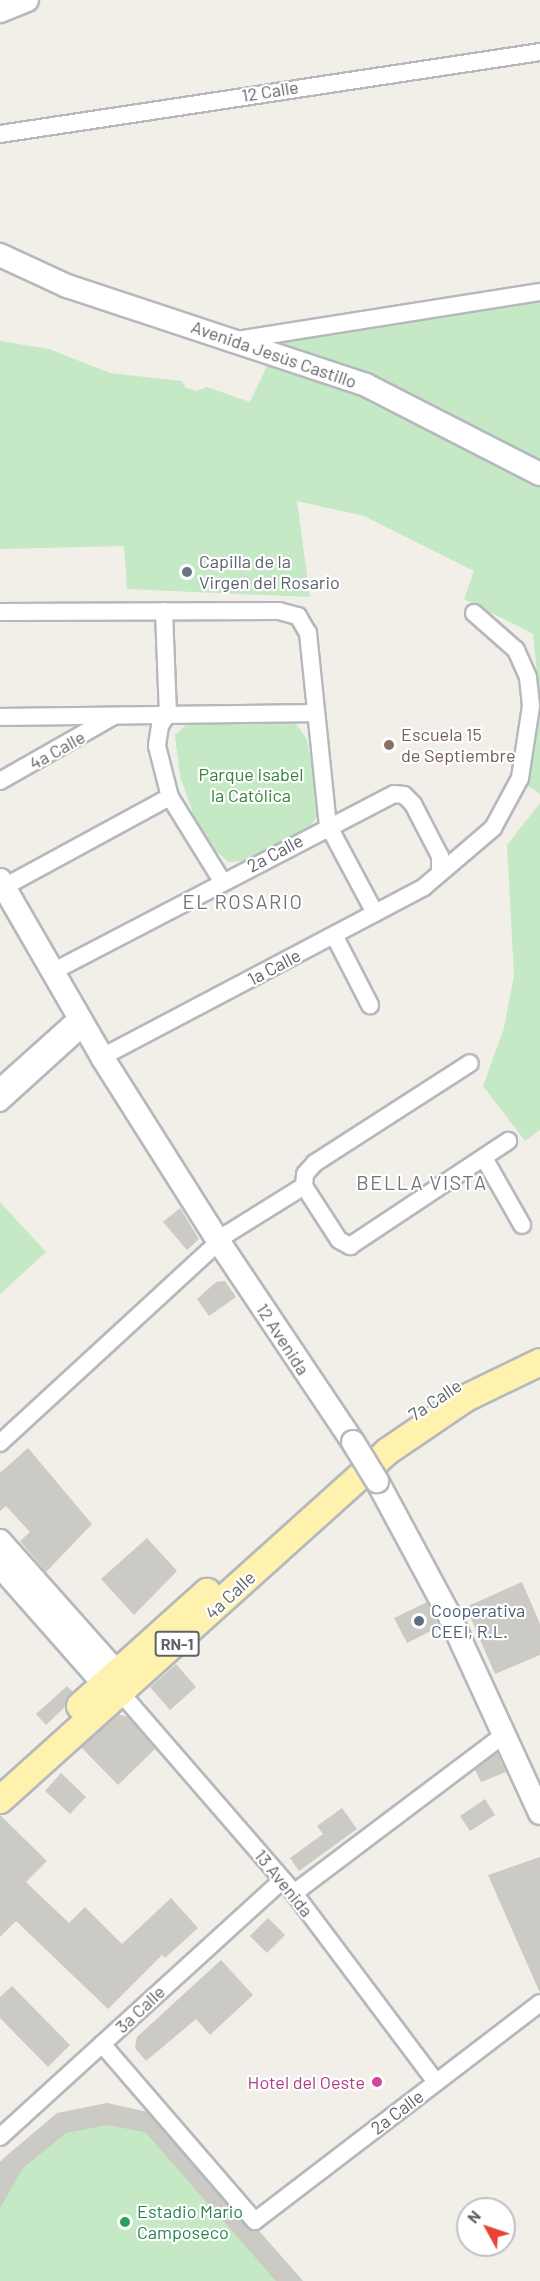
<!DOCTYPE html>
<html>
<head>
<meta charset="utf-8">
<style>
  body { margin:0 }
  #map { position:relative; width:540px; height:2281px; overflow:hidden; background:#f1efe8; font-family:Barlow,sans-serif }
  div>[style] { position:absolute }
  .green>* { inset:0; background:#c5e8c5 }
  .building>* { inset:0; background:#cccac5 }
  .roads { filter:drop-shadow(2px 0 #b5b8bc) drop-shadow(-2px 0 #b5b8bc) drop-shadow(0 2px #b5b8bc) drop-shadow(0 -2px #b5b8bc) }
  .street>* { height:16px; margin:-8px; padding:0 8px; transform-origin:8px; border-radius:8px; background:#fff }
  .secondary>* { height:22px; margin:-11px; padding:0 11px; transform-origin:11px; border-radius:11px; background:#fff }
  .primary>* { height:26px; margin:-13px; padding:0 13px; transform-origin:13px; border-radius:13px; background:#fff2af }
  .bridges { filter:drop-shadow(2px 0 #b6babf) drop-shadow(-2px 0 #b6babf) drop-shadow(0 2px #b6babf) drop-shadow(0 -2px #b6babf) }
  .secondary-bridge>* { height:22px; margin:-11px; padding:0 11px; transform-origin:11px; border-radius:11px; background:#fff }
  .dots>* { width:16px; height:16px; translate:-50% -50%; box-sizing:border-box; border:3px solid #fff; border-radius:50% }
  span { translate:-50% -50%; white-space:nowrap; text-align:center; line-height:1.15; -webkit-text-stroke:4.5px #fff; paint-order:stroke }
  .shield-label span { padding:2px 4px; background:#fff; border:2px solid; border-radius:4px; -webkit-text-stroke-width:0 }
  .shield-label { font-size:16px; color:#5f6368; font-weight:700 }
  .street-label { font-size:18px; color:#5f6368 }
  .worship-label { font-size:18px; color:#5b616d }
  .left { translate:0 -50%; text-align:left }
  .education-label { font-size:18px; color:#785e54 }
  .park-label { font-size:18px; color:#348238 }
  .service-label { font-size:18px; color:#4e5e75 }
  .hotel-label { font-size:18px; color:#b23c85 }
  .right { translate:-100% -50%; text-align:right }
  .leisure-label { font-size:18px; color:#27864d }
  .neighbourhood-label { font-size:20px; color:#70757a; letter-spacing:1.5px }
  .north { position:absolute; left:456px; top:2197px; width:60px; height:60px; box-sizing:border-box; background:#fff; border:2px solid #bfc1c3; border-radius:50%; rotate:310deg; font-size:16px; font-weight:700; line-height:24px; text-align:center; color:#5f6368 }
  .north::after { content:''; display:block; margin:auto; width:21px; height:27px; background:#ea4335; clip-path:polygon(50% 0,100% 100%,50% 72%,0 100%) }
</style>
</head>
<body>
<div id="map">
  <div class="green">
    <div style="clip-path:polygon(540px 298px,540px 705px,533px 634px,464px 599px,474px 571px,364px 516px,297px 501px,310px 597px,127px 589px,124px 546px,0 549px,0 341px,49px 349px,110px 373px,182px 381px,186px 388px,197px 391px,207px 387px,250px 402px,278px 342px)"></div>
    <div style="clip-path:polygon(540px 716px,540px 794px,527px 785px)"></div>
    <div style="clip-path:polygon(280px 718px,297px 725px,307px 740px,319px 805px,316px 819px,305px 832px,251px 860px,229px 862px,211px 847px,194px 816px,180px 776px,175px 735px,188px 723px)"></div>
    <div style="clip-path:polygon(540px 803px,540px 1130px,525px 1141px,483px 1086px,504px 1028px,514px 975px,507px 845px)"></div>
    <div style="clip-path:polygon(0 1202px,46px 1252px,0 1294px)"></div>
    <div style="clip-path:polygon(107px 2103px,157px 2114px,303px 2281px,0 2281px,0 2162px)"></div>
  </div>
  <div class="building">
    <div style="clip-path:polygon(180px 1208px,199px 1239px,187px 1250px,163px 1222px)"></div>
    <div style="clip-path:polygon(225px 1281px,236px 1297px,209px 1316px,197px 1299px,216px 1282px)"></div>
    <div style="clip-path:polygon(28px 1448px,92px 1524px,46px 1572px,20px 1541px,30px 1532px,6px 1506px,0 1511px,0 1473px)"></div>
    <div style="clip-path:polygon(147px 1538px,177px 1571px,134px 1615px,101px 1579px)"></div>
    <div style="clip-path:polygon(522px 1582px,540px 1624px,540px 1655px,495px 1674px,466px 1607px)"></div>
    <div style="clip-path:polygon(427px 1602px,439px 1627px,407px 1643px,394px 1618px)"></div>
    <div style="clip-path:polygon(176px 1664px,196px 1687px,170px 1710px,150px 1687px)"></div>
    <div style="clip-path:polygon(67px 1686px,73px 1692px,65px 1707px,46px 1725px,36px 1714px)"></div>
    <div style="clip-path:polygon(118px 1714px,128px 1717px,155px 1749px,118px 1785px,81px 1747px)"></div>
    <div style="clip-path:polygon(497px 1753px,506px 1772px,481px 1782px,475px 1770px)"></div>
    <div style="clip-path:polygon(61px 1773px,86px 1797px,70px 1814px,45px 1791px)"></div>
    <div style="clip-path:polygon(485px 1799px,495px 1815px,470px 1831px,460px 1816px)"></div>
    <div style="clip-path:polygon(342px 1808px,357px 1829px,299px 1871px,290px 1858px,323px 1834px,317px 1826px)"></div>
    <div style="clip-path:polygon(0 1815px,47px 1861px,26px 1882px,69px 1923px,85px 1907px,122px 1944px,171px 1898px,198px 1928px,165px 1958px,162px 1955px,108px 2009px,16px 1921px,0 1937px)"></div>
    <div style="clip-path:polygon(540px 1857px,540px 1993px,488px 1875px)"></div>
    <div style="clip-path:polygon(268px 1918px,285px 1935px,267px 1953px,250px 1936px)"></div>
    <div style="clip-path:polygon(221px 1960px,253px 1995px,210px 2035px,196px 2019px,146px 2061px,135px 2048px,137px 2037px)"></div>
    <div style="clip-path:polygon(12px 1986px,70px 2045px,48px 2067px,0 2018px,0 1997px)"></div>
    <div style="clip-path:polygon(107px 2103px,147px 2112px,247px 2228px,259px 2231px,303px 2281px,276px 2281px,145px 2132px,107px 2125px,66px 2133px,23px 2168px,0 2208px,0 2162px,5px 2157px,57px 2113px)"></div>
  </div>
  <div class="roads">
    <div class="street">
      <div style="left:0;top:134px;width:546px;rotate:-8.63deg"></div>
      <div style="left:237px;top:340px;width:307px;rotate:-9deg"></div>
      <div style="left:164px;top:611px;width:102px;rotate:87.8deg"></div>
      <div style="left:168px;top:713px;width:15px;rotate:122deg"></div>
      <div style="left:160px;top:726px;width:20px;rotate:99deg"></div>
      <div style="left:157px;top:746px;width:53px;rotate:75.7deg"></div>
      <div style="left:170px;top:797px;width:99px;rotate:58.2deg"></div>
      <div style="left:0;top:612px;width:279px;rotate:-0.2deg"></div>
      <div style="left:279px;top:611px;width:20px;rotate:15deg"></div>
      <div style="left:298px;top:616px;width:20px;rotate:60deg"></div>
      <div style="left:308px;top:633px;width:193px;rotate:84.1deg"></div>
      <div style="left:328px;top:825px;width:100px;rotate:61.9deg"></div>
      <div style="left:0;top:717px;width:313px;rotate:-0.7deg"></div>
      <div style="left:0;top:781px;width:129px;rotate:-29.7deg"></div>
      <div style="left:4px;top:887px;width:189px;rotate:-28.5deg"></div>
      <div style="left:334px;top:935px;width:79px;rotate:62.8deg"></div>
      <div style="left:54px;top:971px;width:383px;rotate:-27.5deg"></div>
      <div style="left:394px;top:794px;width:10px;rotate:6deg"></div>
      <div style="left:404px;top:795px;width:13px;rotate:45deg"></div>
      <div style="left:413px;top:804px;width:59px;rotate:62.6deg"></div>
      <div style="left:440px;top:856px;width:13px;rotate:90deg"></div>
      <div style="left:102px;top:1057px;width:364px;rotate:-27.8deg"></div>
      <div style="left:424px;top:887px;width:91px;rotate:-40.5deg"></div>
      <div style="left:493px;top:828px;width:57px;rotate:-61.6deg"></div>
      <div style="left:520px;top:778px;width:73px;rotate:-81.3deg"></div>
      <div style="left:531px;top:706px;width:29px;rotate:-96deg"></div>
      <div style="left:528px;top:677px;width:30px;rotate:-114deg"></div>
      <div style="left:516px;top:650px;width:56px;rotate:-138.6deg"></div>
      <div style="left:0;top:1087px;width:106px;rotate:-41.9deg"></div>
      <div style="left:0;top:1103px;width:115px;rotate:-42.2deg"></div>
      <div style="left:484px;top:1158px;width:77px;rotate:60.4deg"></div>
      <div style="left:304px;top:1186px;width:64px;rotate:57.1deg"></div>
      <div style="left:339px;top:1240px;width:13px;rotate:29deg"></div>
      <div style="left:350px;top:1246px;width:190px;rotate:-33.6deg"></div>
      <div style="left:0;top:1443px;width:309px;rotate:-42.6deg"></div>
      <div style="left:227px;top:1234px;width:91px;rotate:-31.9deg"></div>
      <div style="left:304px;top:1186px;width:12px;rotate:-85deg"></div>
      <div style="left:305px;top:1174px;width:15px;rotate:-48deg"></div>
      <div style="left:315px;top:1163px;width:184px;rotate:-32.8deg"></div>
      <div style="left:121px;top:1693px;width:264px;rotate:49.1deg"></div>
      <div style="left:294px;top:1893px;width:236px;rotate:53.1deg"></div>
      <div style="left:294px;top:1893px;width:264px;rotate:-37deg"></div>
      <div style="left:102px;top:2044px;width:234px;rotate:49.2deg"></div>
      <div style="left:255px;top:2221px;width:359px;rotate:-37.4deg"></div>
      <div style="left:0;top:2137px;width:380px;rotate:-42.3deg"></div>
    </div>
    <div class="secondary">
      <div style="left:0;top:11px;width:29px;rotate:-22deg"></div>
      <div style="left:0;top:255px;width:74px;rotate:24.8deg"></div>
      <div style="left:67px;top:286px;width:315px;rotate:18.3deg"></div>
      <div style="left:366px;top:385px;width:195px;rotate:27.1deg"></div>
      <div style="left:0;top:880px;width:204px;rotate:60deg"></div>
      <div style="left:102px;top:1057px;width:219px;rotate:57.7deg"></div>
      <div style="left:219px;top:1242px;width:241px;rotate:56.2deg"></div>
      <div style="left:377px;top:1481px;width:150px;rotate:61.7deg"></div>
      <div style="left:448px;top:1613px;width:220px;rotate:65.3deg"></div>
      <div style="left:0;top:1541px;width:176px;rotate:48.4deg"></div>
      <div style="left:0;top:1566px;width:157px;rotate:48.6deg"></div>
    </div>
    <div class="primary">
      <div style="left:80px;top:1706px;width:171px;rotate:-41.9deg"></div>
      <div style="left:0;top:1800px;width:522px;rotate:-41.97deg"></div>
      <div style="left:388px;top:1451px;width:94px;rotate:-34.2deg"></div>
      <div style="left:466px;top:1398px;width:82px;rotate:-25.9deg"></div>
    </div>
  </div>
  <div class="bridges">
    <div class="secondary-bridge">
      <div style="left:353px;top:1442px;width:46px;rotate:58.4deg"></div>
    </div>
  </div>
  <div class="dots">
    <div style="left:187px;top:572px;background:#6b7280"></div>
    <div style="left:389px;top:745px;background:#8d6e63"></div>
    <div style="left:419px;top:1621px;background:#5c6f8a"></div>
    <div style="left:377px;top:2082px;background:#d1479c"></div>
    <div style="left:125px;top:2222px;background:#2e9e5b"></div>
  </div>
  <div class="shield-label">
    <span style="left:177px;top:1644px">RN-1</span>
  </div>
  <div class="street-label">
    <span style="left:270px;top:91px;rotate:-9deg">12 Calle</span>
    <span style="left:274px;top:354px;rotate:19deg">Avenida Jesús Castillo</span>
    <span style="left:57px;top:750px;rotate:-29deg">4a Calle</span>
    <span style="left:275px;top:853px;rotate:-28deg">2a Calle</span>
    <span style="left:274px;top:967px;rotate:-28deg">1a Calle</span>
    <span style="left:283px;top:1339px;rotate:57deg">12 Avenida</span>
    <span style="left:435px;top:1400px;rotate:-34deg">7a Calle</span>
    <span style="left:230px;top:1595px;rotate:-43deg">4a Calle</span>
    <span style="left:284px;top:1883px;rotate:51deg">13 Avenida</span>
    <span style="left:140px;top:2009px;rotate:-43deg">3a Calle</span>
    <span style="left:397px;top:2112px;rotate:-37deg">2a Calle</span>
  </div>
  <div class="worship-label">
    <span class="left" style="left:199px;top:572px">Capilla de la<br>Virgen del Rosario</span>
  </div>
  <div class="education-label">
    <span class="left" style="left:401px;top:745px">Escuela 15<br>de Septiembre</span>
  </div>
  <div class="park-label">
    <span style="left:251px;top:785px">Parque Isabel<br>la Católica</span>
  </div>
  <div class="service-label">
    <span class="left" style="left:431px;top:1621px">Cooperativa<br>CEEI, R.L.</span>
  </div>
  <div class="hotel-label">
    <span class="right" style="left:365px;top:2082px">Hotel del Oeste</span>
  </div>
  <div class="leisure-label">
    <span class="left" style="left:137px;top:2222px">Estadio Mario<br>Camposeco</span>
  </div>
  <div class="neighbourhood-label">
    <span style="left:243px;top:901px">EL ROSARIO</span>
    <span style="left:422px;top:1182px">BELLA VISTA</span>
  </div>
  <div class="north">N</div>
</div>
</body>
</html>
